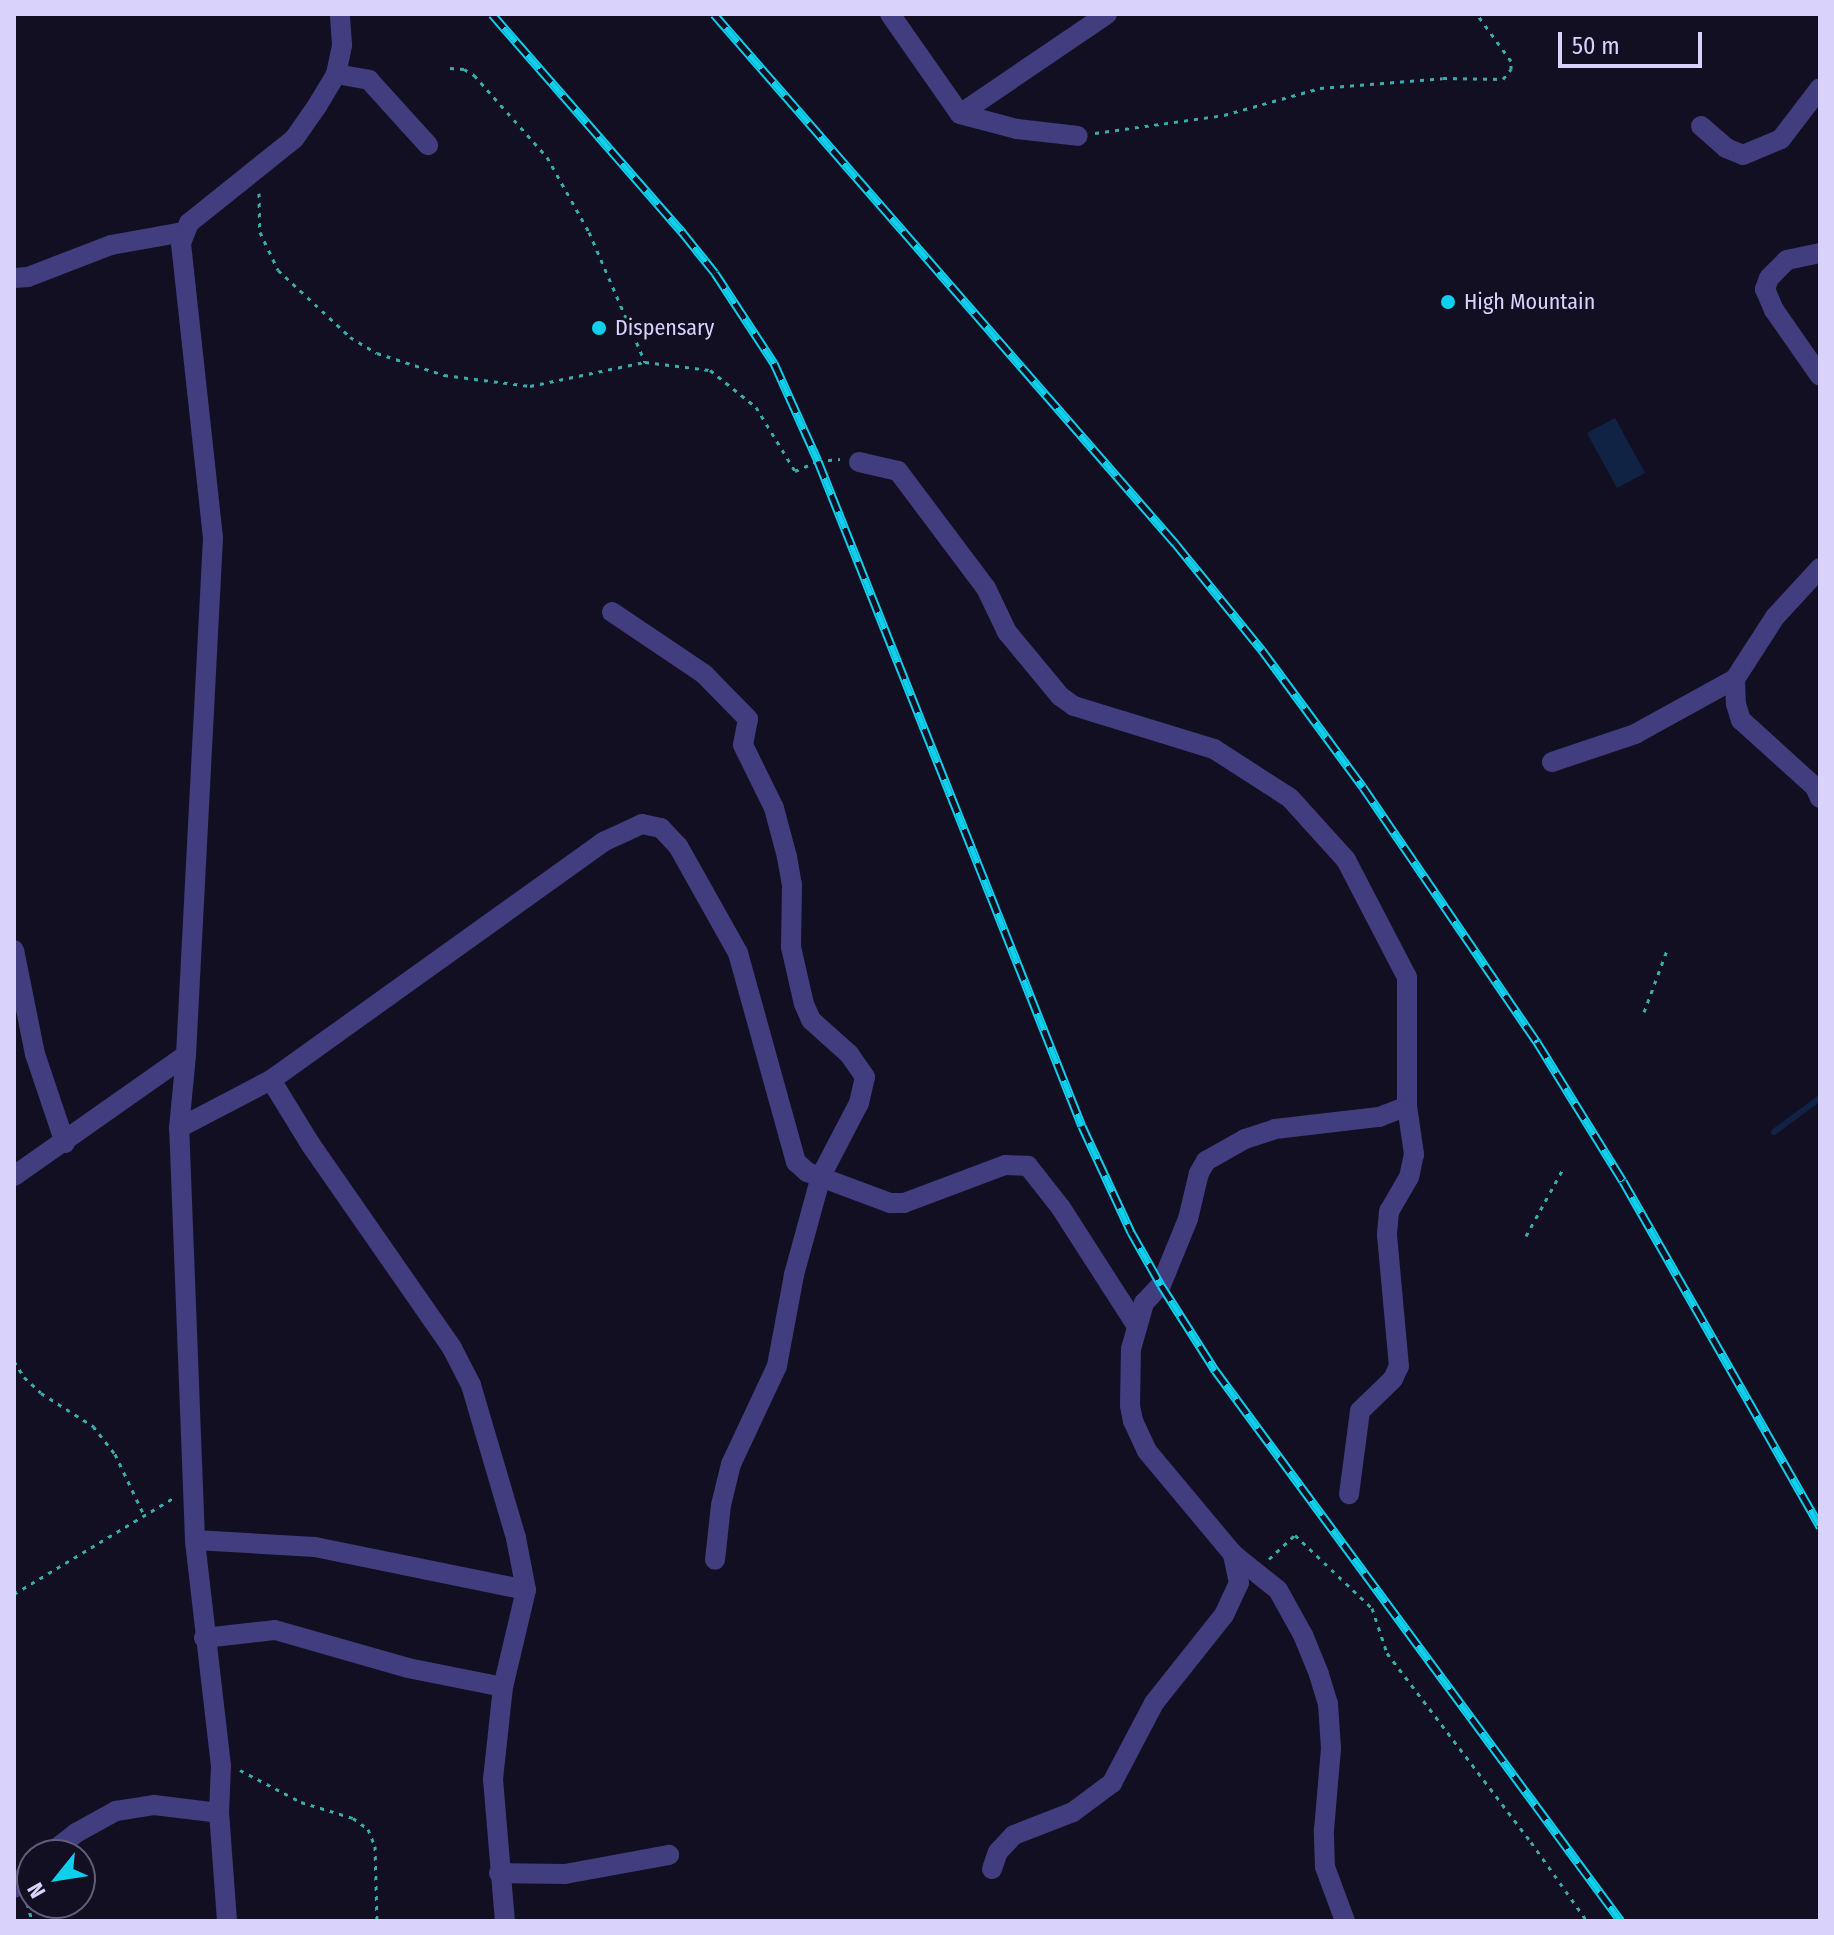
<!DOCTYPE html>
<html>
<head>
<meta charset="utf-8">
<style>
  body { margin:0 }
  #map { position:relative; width:1834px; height:1935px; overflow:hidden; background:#130f22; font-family:"Fira Sans Condensed",sans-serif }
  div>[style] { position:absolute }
  .water>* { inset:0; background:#112345 }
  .stream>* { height:6px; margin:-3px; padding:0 3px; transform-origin:3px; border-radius:3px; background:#112345 }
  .path>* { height:3px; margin-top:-1.5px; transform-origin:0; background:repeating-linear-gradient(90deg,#36ada9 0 4px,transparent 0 10px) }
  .minor>* { height:20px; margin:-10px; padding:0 10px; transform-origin:10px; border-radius:10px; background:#413d7e }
  .rail>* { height:9px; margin-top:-4.5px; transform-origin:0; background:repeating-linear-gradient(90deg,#130f22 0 18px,#0ed0ed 0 36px); box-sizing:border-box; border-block:2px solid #0ed0ed }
  .dots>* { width:22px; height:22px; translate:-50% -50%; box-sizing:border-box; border:4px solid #130f22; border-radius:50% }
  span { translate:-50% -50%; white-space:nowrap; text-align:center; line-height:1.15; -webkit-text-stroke:6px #130f22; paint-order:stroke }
  .poi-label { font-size:22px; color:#d9d3fc }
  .left { translate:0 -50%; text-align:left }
  .frame { position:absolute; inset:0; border:16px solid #d9d3fc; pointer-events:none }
  .north { position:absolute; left:16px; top:1839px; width:80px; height:80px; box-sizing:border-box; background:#130f22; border:2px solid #625d79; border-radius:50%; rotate:240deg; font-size:22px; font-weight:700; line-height:32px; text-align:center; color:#d9d3fc }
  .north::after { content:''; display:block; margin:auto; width:28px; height:36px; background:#0ed0ed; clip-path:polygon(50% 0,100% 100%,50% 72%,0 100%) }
  .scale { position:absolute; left:1558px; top:32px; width:144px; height:36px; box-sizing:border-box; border:4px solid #d9d3fc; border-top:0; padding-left:10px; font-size:24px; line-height:28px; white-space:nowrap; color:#d9d3fc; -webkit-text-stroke:6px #130f22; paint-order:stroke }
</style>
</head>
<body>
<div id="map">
  <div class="water">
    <div style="clip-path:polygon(1615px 418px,1645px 473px,1617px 488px,1587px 433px)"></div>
  </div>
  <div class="stream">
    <div style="left:1774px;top:1132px;width:57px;rotate:-36.5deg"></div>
  </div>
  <div class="path">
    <div style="left:450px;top:68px;width:14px;rotate:4deg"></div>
    <div style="left:464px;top:69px;width:12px;rotate:31deg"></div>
    <div style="left:474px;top:75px;width:110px;rotate:48.3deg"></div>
    <div style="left:547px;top:157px;width:86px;rotate:60.8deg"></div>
    <div style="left:589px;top:232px;width:142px;rotate:66.7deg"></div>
    <div style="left:1095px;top:133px;width:130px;rotate:-7.9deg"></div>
    <div style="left:1224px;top:115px;width:100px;rotate:-15.7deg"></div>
    <div style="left:1320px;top:88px;width:123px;rotate:-4.6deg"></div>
    <div style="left:1443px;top:78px;width:60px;rotate:1deg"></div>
    <div style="left:1503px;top:79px;width:13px;rotate:-51deg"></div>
    <div style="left:1511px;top:69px;width:8px;rotate:-90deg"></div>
    <div style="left:1511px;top:61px;width:58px;rotate:-125.9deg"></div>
    <div style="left:259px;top:193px;width:39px;rotate:89deg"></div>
    <div style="left:260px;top:232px;width:42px;rotate:64.7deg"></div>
    <div style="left:278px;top:270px;width:98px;rotate:42.9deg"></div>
    <div style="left:350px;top:337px;width:31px;rotate:31deg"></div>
    <div style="left:377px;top:353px;width:71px;rotate:18.2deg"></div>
    <div style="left:444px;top:375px;width:87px;rotate:7.3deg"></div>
    <div style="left:530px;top:386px;width:117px;rotate:-11.8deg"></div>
    <div style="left:645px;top:362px;width:65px;rotate:7deg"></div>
    <div style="left:710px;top:370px;width:59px;rotate:38.8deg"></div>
    <div style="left:756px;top:407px;width:75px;rotate:58.6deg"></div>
    <div style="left:795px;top:471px;width:25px;rotate:-23deg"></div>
    <div style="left:818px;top:461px;width:22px;rotate:-5deg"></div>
    <div style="left:1644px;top:1012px;width:66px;rotate:-69.6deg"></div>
    <div style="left:1526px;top:1236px;width:77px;rotate:-61.1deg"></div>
    <div style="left:14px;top:1361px;width:19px;rotate:58deg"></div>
    <div style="left:24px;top:1377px;width:23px;rotate:43deg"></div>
    <div style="left:41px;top:1393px;width:62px;rotate:32.4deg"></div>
    <div style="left:93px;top:1426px;width:36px;rotate:52deg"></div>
    <div style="left:115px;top:1454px;width:68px;rotate:64.6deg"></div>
    <div style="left:1269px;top:1559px;width:35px;rotate:-43deg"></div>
    <div style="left:1295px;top:1535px;width:106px;rotate:43.5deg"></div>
    <div style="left:1372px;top:1608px;width:47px;rotate:71.6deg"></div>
    <div style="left:1387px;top:1653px;width:238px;rotate:52.7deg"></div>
    <div style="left:1531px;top:1842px;width:97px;rotate:54.7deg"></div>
    <div style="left:14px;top:1594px;width:186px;rotate:-31.1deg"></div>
    <div style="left:240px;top:1770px;width:69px;rotate:27.7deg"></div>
    <div style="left:301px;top:1802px;width:54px;rotate:17.1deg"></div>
    <div style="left:353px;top:1818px;width:19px;rotate:36deg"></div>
    <div style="left:368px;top:1829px;width:18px;rotate:68deg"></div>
    <div style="left:375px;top:1846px;width:75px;rotate:88.5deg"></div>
    <div style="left:27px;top:1903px;width:19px;rotate:74deg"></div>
  </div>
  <div class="minor">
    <div style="left:890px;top:14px;width:122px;rotate:55deg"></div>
    <div style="left:960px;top:114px;width:59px;rotate:14.7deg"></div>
    <div style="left:1017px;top:129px;width:61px;rotate:6.5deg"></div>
    <div style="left:336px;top:74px;width:34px;rotate:10deg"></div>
    <div style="left:369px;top:80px;width:88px;rotate:47.8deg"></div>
    <div style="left:960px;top:114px;width:178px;rotate:-34.2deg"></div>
    <div style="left:1701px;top:126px;width:33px;rotate:41deg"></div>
    <div style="left:1726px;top:148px;width:18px;rotate:22deg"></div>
    <div style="left:1743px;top:155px;width:41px;rotate:-22.8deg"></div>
    <div style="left:1781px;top:139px;width:64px;rotate:-52.6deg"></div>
    <div style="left:1820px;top:253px;width:34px;rotate:168deg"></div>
    <div style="left:1787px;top:260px;width:25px;rotate:135deg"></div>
    <div style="left:1769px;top:278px;width:12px;rotate:110deg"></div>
    <div style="left:1765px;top:289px;width:23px;rotate:67deg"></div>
    <div style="left:1774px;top:310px;width:80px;rotate:55.1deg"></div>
    <div style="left:14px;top:278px;width:14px;rotate:-4deg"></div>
    <div style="left:28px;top:277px;width:89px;rotate:-21.1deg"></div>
    <div style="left:111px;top:245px;width:73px;rotate:-10.2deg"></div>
    <div style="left:859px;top:462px;width:40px;rotate:13deg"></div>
    <div style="left:898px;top:471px;width:146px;rotate:53.1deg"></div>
    <div style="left:986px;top:588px;width:49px;rotate:64.5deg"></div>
    <div style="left:1007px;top:632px;width:83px;rotate:50.4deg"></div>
    <div style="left:1060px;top:696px;width:17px;rotate:36deg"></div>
    <div style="left:1074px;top:706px;width:146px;rotate:17.1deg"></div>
    <div style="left:1214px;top:749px;width:90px;rotate:32.8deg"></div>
    <div style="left:1290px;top:798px;width:84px;rotate:47.9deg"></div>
    <div style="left:1346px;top:860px;width:132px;rotate:62.5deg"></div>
    <div style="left:1407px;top:977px;width:129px;rotate:90deg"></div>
    <div style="left:1407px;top:1106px;width:49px;rotate:81.7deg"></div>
    <div style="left:1414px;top:1154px;width:24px;rotate:102deg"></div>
    <div style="left:1409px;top:1177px;width:39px;rotate:120deg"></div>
    <div style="left:1389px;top:1211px;width:24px;rotate:95deg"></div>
    <div style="left:1387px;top:1235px;width:132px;rotate:84.8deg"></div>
    <div style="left:1399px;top:1366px;width:14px;rotate:115deg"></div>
    <div style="left:1393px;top:1379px;width:46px;rotate:135.9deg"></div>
    <div style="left:1360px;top:1411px;width:84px;rotate:97.5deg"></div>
    <div style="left:612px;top:612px;width:111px;rotate:34deg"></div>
    <div style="left:704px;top:674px;width:63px;rotate:45.6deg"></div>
    <div style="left:748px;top:719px;width:26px;rotate:101deg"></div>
    <div style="left:743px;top:745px;width:70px;rotate:63.8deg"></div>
    <div style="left:774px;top:808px;width:51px;rotate:75.1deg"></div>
    <div style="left:787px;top:857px;width:27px;rotate:80deg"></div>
    <div style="left:792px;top:884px;width:63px;rotate:90.9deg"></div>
    <div style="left:791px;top:947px;width:58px;rotate:77.2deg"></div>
    <div style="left:804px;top:1004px;width:17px;rotate:66deg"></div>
    <div style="left:811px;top:1020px;width:51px;rotate:41.8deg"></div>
    <div style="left:849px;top:1054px;width:28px;rotate:55deg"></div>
    <div style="left:865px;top:1077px;width:27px;rotate:103deg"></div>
    <div style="left:859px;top:1103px;width:82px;rotate:117.5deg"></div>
    <div style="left:821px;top:1176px;width:103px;rotate:105.3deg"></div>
    <div style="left:794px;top:1275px;width:93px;rotate:100.6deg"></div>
    <div style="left:777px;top:1366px;width:108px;rotate:115.1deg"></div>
    <div style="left:731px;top:1464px;width:42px;rotate:103.7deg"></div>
    <div style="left:721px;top:1505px;width:55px;rotate:96.2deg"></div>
    <div style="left:1735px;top:679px;width:74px;rotate:-57.2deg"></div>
    <div style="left:1775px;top:617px;width:67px;rotate:-47.4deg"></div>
    <div style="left:1552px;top:762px;width:88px;rotate:-18.6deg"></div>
    <div style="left:1635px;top:734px;width:114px;rotate:-28.8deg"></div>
    <div style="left:1735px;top:679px;width:25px;rotate:88deg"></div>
    <div style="left:1736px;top:704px;width:17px;rotate:73deg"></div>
    <div style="left:1741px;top:720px;width:100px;rotate:42.2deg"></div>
    <div style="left:1815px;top:787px;width:12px;rotate:66deg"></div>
    <div style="left:14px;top:950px;width:106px;rotate:78.6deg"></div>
    <div style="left:35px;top:1054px;width:94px;rotate:71.4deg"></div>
    <div style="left:271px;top:1080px;width:76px;rotate:58.4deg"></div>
    <div style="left:311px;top:1145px;width:247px;rotate:55.2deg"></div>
    <div style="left:452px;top:1348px;width:42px;rotate:62.8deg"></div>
    <div style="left:471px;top:1385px;width:159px;rotate:73.6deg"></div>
    <div style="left:516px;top:1538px;width:53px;rotate:79.1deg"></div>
    <div style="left:526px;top:1590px;width:100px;rotate:103.3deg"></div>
    <div style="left:503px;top:1687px;width:93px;rotate:96.2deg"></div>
    <div style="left:493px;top:1779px;width:143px;rotate:85.2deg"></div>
    <div style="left:179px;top:1128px;width:104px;rotate:-27.6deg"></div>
    <div style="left:271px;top:1080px;width:408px;rotate:-35.6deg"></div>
    <div style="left:603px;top:842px;width:43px;rotate:-24.8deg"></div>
    <div style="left:642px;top:824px;width:19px;rotate:12deg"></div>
    <div style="left:661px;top:828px;width:25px;rotate:47deg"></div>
    <div style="left:678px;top:846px;width:123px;rotate:60.7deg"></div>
    <div style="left:738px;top:953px;width:217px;rotate:74.5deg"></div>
    <div style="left:796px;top:1162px;width:15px;rotate:42deg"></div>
    <div style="left:807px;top:1172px;width:89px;rotate:20.5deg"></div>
    <div style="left:890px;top:1203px;width:14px"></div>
    <div style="left:904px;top:1203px;width:108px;rotate:-20.6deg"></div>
    <div style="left:1005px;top:1165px;width:23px;rotate:2deg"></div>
    <div style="left:1028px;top:1166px;width:53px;rotate:51.8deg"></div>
    <div style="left:1061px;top:1208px;width:139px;rotate:57.3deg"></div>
    <div style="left:14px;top:1176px;width:210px;rotate:-35.1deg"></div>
    <div style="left:195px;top:1540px;width:120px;rotate:3.3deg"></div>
    <div style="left:315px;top:1547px;width:215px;rotate:11.5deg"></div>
    <div style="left:204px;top:1638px;width:71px;rotate:-6.4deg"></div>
    <div style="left:275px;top:1630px;width:138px;rotate:15.9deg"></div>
    <div style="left:408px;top:1668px;width:97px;rotate:11.3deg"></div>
    <div style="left:48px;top:1855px;width:36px;rotate:-38deg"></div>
    <div style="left:76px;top:1833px;width:46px;rotate:-28.8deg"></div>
    <div style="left:116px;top:1811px;width:38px;rotate:-9deg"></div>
    <div style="left:154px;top:1805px;width:65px;rotate:7deg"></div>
    <div style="left:992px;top:1869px;width:18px;rotate:-71deg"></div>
    <div style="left:998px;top:1852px;width:23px;rotate:-47deg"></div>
    <div style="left:1014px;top:1835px;width:63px;rotate:-21.3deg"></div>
    <div style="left:1073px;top:1812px;width:49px;rotate:-36.6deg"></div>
    <div style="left:1112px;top:1783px;width:90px;rotate:-62.3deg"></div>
    <div style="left:1154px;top:1703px;width:112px;rotate:-51.5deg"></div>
    <div style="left:1224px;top:1615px;width:35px;rotate:-65deg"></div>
    <div style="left:1239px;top:1583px;width:30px;rotate:-102deg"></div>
    <div style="left:499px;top:1873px;width:66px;rotate:0.9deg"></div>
    <div style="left:565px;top:1874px;width:106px;rotate:-10.4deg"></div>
    <div style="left:14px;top:1888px;width:27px;rotate:-48deg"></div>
    <div style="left:227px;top:1921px;width:108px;rotate:-94.2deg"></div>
    <div style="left:219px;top:1813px;width:47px;rotate:-87.6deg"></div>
    <div style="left:221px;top:1766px;width:227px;rotate:-96.6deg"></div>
    <div style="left:195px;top:1540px;width:412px;rotate:-92.2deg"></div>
    <div style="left:179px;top:1128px;width:73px;rotate:-84.5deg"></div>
    <div style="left:186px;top:1055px;width:518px;rotate:-87.01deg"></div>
    <div style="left:213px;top:538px;width:297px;rotate:-96.2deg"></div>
    <div style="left:181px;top:243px;width:22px;rotate:-68deg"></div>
    <div style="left:189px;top:223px;width:134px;rotate:-38.7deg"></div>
    <div style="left:294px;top:139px;width:40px;rotate:-55.1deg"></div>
    <div style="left:317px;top:106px;width:37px;rotate:-59deg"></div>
    <div style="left:336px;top:74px;width:30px;rotate:-78deg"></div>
    <div style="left:342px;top:45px;width:31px;rotate:-94deg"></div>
    <div style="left:1345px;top:1921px;width:58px;rotate:-110.3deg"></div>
    <div style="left:1325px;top:1867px;width:37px;rotate:-92deg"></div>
    <div style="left:1324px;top:1830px;width:82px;rotate:-85.1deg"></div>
    <div style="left:1331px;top:1748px;width:44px;rotate:-93.9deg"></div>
    <div style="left:1328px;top:1704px;width:31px;rotate:-107deg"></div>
    <div style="left:1319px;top:1674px;width:42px;rotate:-112.3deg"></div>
    <div style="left:1303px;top:1635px;width:51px;rotate:-119.1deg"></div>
    <div style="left:1278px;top:1590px;width:58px;rotate:-141.3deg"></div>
    <div style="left:1233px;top:1554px;width:134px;rotate:-129.9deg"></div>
    <div style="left:1147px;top:1451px;width:33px;rotate:-115deg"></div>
    <div style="left:1133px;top:1421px;width:16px;rotate:-101deg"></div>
    <div style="left:1130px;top:1405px;width:56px;rotate:-89deg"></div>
    <div style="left:1131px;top:1349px;width:48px;rotate:-74.2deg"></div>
    <div style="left:1144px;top:1303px;width:25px;rotate:-47deg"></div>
    <div style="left:1161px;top:1285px;width:71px;rotate:-67.8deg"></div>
    <div style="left:1188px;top:1219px;width:47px;rotate:-76.6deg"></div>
    <div style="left:1199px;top:1173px;width:14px;rotate:-60deg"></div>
    <div style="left:1206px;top:1161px;width:45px;rotate:-29.4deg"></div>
    <div style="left:1245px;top:1139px;width:32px;rotate:-18deg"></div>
    <div style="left:1275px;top:1129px;width:105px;rotate:-6.6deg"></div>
    <div style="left:1379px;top:1117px;width:30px;rotate:-21deg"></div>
  </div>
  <div class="rail">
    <div style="left:492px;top:14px;width:291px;rotate:48.9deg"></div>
    <div style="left:683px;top:233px;width:51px;rotate:51.3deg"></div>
    <div style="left:715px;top:273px;width:108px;rotate:56.8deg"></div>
    <div style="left:774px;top:363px;width:107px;rotate:65.8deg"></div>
    <div style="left:818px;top:461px;width:715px;rotate:68.35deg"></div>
    <div style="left:1082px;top:1126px;width:117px;rotate:65.2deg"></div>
    <div style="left:1131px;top:1232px;width:61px;rotate:60.5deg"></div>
    <div style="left:1161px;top:1285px;width:101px;rotate:57.6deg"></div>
    <div style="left:1215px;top:1370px;width:684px;rotate:53.62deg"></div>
    <div style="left:714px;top:14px;width:702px;rotate:48.93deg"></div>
    <div style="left:1175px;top:543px;width:138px;rotate:50.9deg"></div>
    <div style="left:1262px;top:650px;width:170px;rotate:53.6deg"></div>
    <div style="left:1363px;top:787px;width:309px;rotate:55.7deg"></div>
    <div style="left:1537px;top:1042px;width:163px;rotate:58.3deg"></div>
    <div style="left:1623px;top:1181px;width:398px;rotate:60.3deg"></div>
  </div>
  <div class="dots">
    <div style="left:1448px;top:302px;background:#0ed0ed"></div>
    <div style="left:599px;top:328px;background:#0ed0ed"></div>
  </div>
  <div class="poi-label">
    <span class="left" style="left:1464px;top:302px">High Mountain</span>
    <span class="left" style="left:615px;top:328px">Dispensary</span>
  </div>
  <div class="frame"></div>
  <div class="north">N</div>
  <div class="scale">50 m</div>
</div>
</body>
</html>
